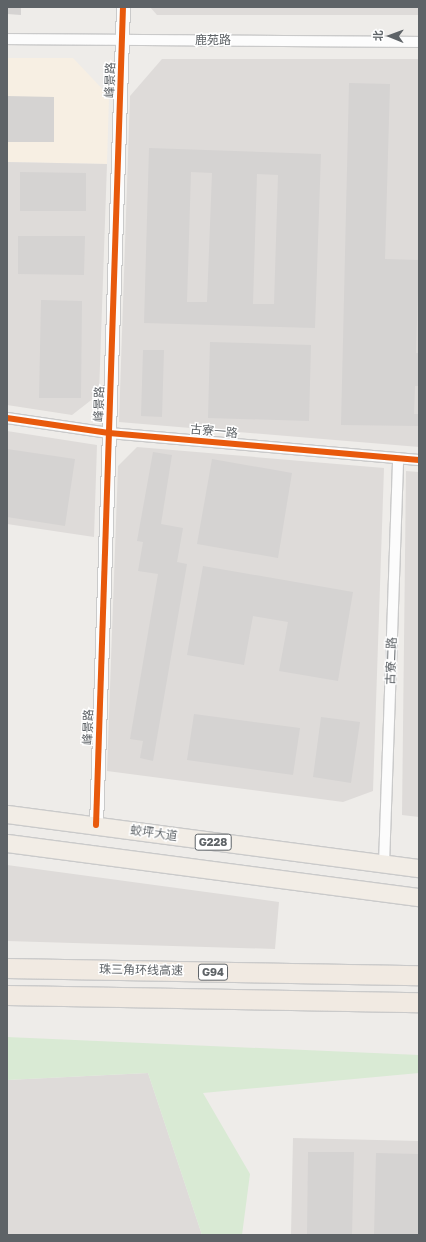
<!DOCTYPE html>
<html>
<head>
<meta charset="utf-8">
<style>
  body { margin:0 }
  #map { position:relative; width:426px; height:1242px; overflow:hidden; background:#eeece9; font-family:"Golos Text","Noto Sans SC",sans-serif }
  div>[style] { position:absolute }
  .commercial>* { inset:0; background:#f7efe3 }
  .industrial>* { inset:0; background:#dedbd9 }
  .green>* { inset:0; background:#d9ead4 }
  .building>* { inset:0; background:#d5d3d2 }
  .roads { filter:drop-shadow(1px 0 #cacaca) drop-shadow(-1px 0 #cacaca) drop-shadow(0 1px #cacaca) drop-shadow(0 -1px #cacaca) }
  .minor>* { height:10px; margin:-5px; padding:0 5px; transform-origin:5px; border-radius:5px; background:#fcfcfc }
  .tertiary>* { height:13px; margin:-6.5px; padding:0 6.5px; transform-origin:6.5px; border-radius:6.5px; background:#fcfcfc }
  .trunk>* { height:17px; margin:-8.5px; padding:0 8.5px; transform-origin:8.5px; border-radius:8.5px; background:#f2ede6 }
  .motorway>* { height:19px; margin:-9.5px; padding:0 9.5px; transform-origin:9.5px; border-radius:9.5px; background:#f1eae2 }
  .cycleway>* { height:6px; margin:-3px; padding:0 3px; transform-origin:3px; border-radius:3px; background:#e8590c }
  span { translate:-50% -50%; white-space:nowrap; text-align:center; line-height:1.15; -webkit-text-stroke:3px #fff; paint-order:stroke }
  .shield-label span { padding:1px 3px; background:#fff; border:1px solid; border-radius:3px; -webkit-text-stroke-width:0 }
  .shield-label { font-size:11px; color:#5e6367; font-weight:700 }
  .street-label { font-size:12px; color:#5e6367 }
  .frame { position:absolute; inset:0; border:8px solid #5e6367; pointer-events:none }
  .north { position:absolute; left:370px; top:16px; width:40px; height:40px; -webkit-text-stroke:3px #fff; paint-order:stroke; rotate:271deg; font-size:11px; font-weight:700; line-height:16px; text-align:center; color:#5e6367 }
  .north::after { content:''; display:block; margin:auto; width:14px; height:18px; background:#5e6367; clip-path:polygon(50% 0,100% 100%,50% 72%,0 100%) }
</style>
</head>
<body>
<div id="map">
  <div class="commercial">
    <div style="clip-path:polygon(7px 58px,73px 58px,109px 96px,107px 164px,7px 162px)"></div>
  </div>
  <div class="industrial">
    <div style="clip-path:polygon(150px 7px,419px 7px,419px 15px,157px 15px)"></div>
    <div style="clip-path:polygon(162px 59px,419px 59px,419px 447px,119px 422px,130px 96px)"></div>
    <div style="clip-path:polygon(7px 162px,107px 164px,99px 394px,72px 415px,7px 405px)"></div>
    <div style="clip-path:polygon(7px 431px,97px 445px,94px 537px,7px 524px)"></div>
    <div style="clip-path:polygon(137px 447px,384px 468px,373px 791px,343px 802px,107px 771px,118px 466px)"></div>
    <div style="clip-path:polygon(406px 471px,419px 472px,419px 817px,402px 815px)"></div>
    <div style="clip-path:polygon(7px 865px,279px 902px,275px 949px,7px 941px)"></div>
    <div style="clip-path:polygon(148px 1073px,202px 1235px,7px 1235px,7px 1080px)"></div>
    <div style="clip-path:polygon(293px 1138px,419px 1141px,419px 1235px,291px 1235px)"></div>
  </div>
  <div class="green">
    <div style="clip-path:polygon(7px 1037px,419px 1055px,419px 1073px,203px 1093px,250px 1174px,242px 1235px,202px 1235px,148px 1073px,7px 1080px)"></div>
  </div>
  <div class="building">
    <div style="clip-path:polygon(7px 7px,21px 7px,21px 15px,7px 14px)"></div>
    <div style="clip-path:polygon(349px 83px,390px 84px,385px 259px,419px 260px,416px 353px,419px 353px,419px 386px,415px 386px,414px 414px,419px 414px,419px 426px,341px 425px)"></div>
    <div style="clip-path:polygon(7px 96px,54px 97px,54px 142px,7px 142px)"></div>
    <div style="clip-path:polygon(evenodd,149px 148px,321px 154px,315px 328px,144px 323px,149px 148px,191px 172px,212px 173px,207px 302px,187px 302px,191px 172px,149px 148px,257px 174px,278px 175px,274px 304px,253px 304px,257px 174px)"></div>
    <div style="clip-path:polygon(20px 172px,86px 173px,86px 211px,20px 211px)"></div>
    <div style="clip-path:polygon(18px 236px,85px 236px,84px 275px,18px 274px)"></div>
    <div style="clip-path:polygon(41px 300px,82px 301px,81px 398px,39px 398px)"></div>
    <div style="clip-path:polygon(210px 342px,311px 345px,309px 421px,208px 418px)"></div>
    <div style="clip-path:polygon(143px 350px,164px 350px,162px 417px,141px 416px)"></div>
    <div style="clip-path:polygon(7px 449px,75px 459px,65px 526px,7px 517px)"></div>
    <div style="clip-path:polygon(153px 452px,172px 455px,161px 524px,183px 528px,177px 562px,187px 564px,153px 761px,140px 758px,143px 741px,130px 739px,158px 574px,138px 571px,143px 542px,137px 541px)"></div>
    <div style="clip-path:polygon(212px 459px,292px 473px,278px 558px,197px 544px)"></div>
    <div style="clip-path:polygon(203px 566px,353px 592px,338px 681px,279px 671px,288px 622px,253px 616px,244px 665px,187px 655px)"></div>
    <div style="clip-path:polygon(194px 714px,300px 728px,293px 775px,187px 760px)"></div>
    <div style="clip-path:polygon(321px 717px,360px 722px,351px 783px,313px 777px)"></div>
    <div style="clip-path:polygon(308px 1152px,354px 1152px,352px 1235px,307px 1235px)"></div>
    <div style="clip-path:polygon(376px 1153px,419px 1154px,419px 1235px,374px 1235px)"></div>
  </div>
  <div class="roads">
    <div class="minor">
      <div style="left:7px;top:39px;width:412px;rotate:0.4deg"></div>
      <div style="left:7px;top:418px;width:103px;rotate:8.4deg"></div>
      <div style="left:109px;top:433px;width:311px;rotate:5deg"></div>
      <div style="left:384px;top:864px;width:406px;rotate:-88deg"></div>
    </div>
    <div class="tertiary">
      <div style="left:96px;top:825px;width:818px;rotate:-88.11deg"></div>
    </div>
    <div class="trunk">
      <div style="left:7px;top:814px;width:416px;rotate:7.5deg"></div>
      <div style="left:7px;top:843px;width:416px;rotate:7.5deg"></div>
    </div>
    <div class="motorway">
      <div style="left:7px;top:968px;width:412px;rotate:1deg"></div>
      <div style="left:7px;top:995px;width:412px;rotate:1deg"></div>
    </div>
  </div>
  <div class="cycleway">
    <div style="left:7px;top:418px;width:103px;rotate:8.4deg"></div>
    <div style="left:109px;top:433px;width:311px;rotate:5deg"></div>
    <div style="left:96px;top:825px;width:818px;rotate:-88.11deg"></div>
  </div>
  <div class="shield-label">
    <span style="left:213px;top:842px">G228</span>
    <span style="left:213px;top:972px">G94</span>
  </div>
  <div class="street-label">
    <span style="left:213px;top:40px">鹿苑路</span>
    <span style="left:110px;top:80px;rotate:-88deg">峰景路</span>
    <span style="left:99px;top:404px;rotate:-88deg">峰景路</span>
    <span style="left:214px;top:431px;rotate:5deg">古寮一路</span>
    <span style="left:391px;top:661px;rotate:-88deg">古寮二路</span>
    <span style="left:88px;top:727px;rotate:-88deg">峰景路</span>
    <span style="left:154px;top:833px;rotate:8deg">蛟坪大道</span>
    <span style="left:141px;top:970px;rotate:1deg">珠三角环线高速</span>
  </div>
  <div class="frame"></div>
  <div class="north">北</div>
</div>
</body>
</html>
